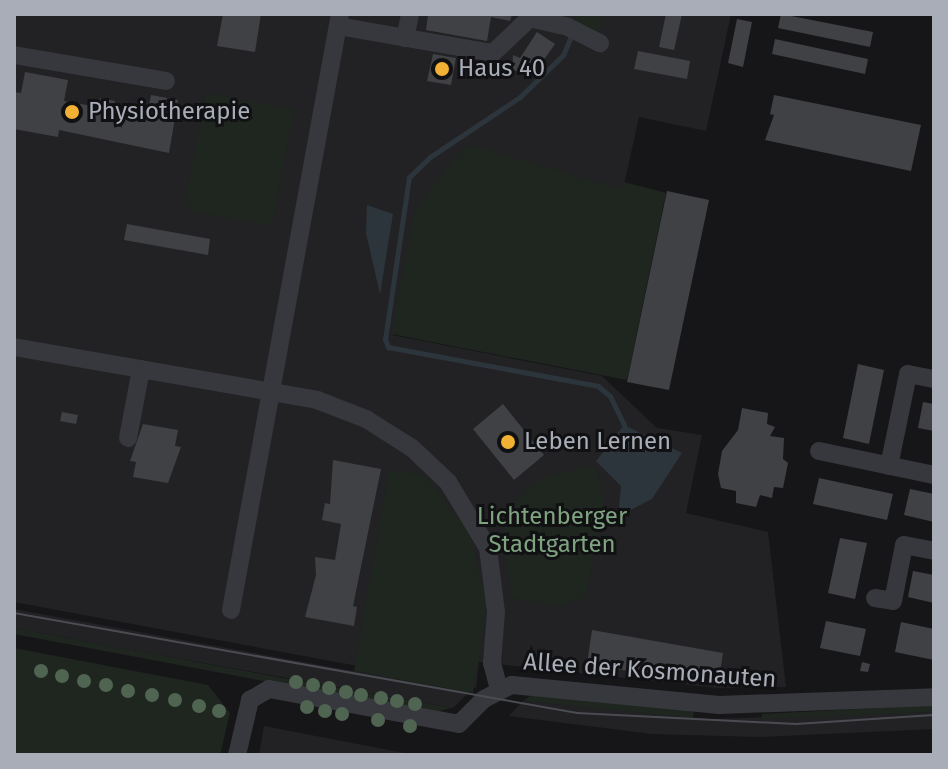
<!DOCTYPE html>
<html>
<head>
<meta charset="utf-8">
<style>
  body { margin:0 }
  #map { position:relative; width:948px; height:769px; overflow:hidden; background:#161618; font-family:"Fira Sans",sans-serif }
  div>[style] { position:absolute }
  .built>* { inset:0; background:#222225 }
  .green>* { inset:0; background:#1e261f }
  .water>* { inset:0; background:#2c353c }
  .stream>* { height:5px; margin:-2.5px; padding:0 2.5px; transform-origin:2.5px; border-radius:2.5px; background:#2c353c }
  .building>* { inset:0; background:#404145 }
  .minor>* { height:18px; margin:-9px; padding:0 9px; transform-origin:9px; border-radius:9px; background:#37383d }
  .tram>* { height:2px; margin:-1px; padding:0 1px; transform-origin:1px; border-radius:1px; background:#4a4c52 }
  .trees>* { width:14px; height:14px; margin:-7px; border-radius:50%; background:#506452 }
  .dots>* { width:22px; height:22px; translate:-50% -50%; box-sizing:border-box; border:4px solid #111113; border-radius:50% }
  span { translate:-50% -50%; white-space:nowrap; text-align:center; line-height:1.15; -webkit-text-stroke:6px #111113; paint-order:stroke }
  .poi-label { font-size:24px; color:#a8adb8 }
  .left { translate:0 -50%; text-align:left }
  .park-label { font-size:24px; color:#7fa381 }
  .street-label { font-size:24px; color:#a8adb8 }
  .frame { position:absolute; inset:0; border:16px solid #a8adb8; pointer-events:none }
</style>
</head>
<body>
<div id="map">
  <div class="built">
    <div style="clip-path:polygon(14px 14px,731px 14px,706px 131px,639px 117px,623px 189px,392px 335px,602px 376px,657px 428px,702px 435px,686px 513px,768px 532px,786px 687px,717px 688px,479px 662px,476px 688px,14px 602px)"></div>
    <div style="clip-path:polygon(14px 609px,199px 643px,469px 692px,453px 708px,126px 649px,14px 628px)"></div>
    <div style="clip-path:polygon(523px 701px,711px 719px,934px 712px,934px 729px,760px 737px,652px 734px,509px 716px)"></div>
    <div style="clip-path:polygon(264px 726px,415px 755px,259px 755px)"></div>
  </div>
  <div class="green">
    <div style="clip-path:polygon(577px 14px,603px 14px,596px 44px,570px 40px)"></div>
    <div style="clip-path:polygon(206px 93px,294px 109px,272px 226px,184px 209px)"></div>
    <div style="clip-path:polygon(466px 144px,622px 189px,624px 182px,666px 193px,627px 380px,391px 334px,415px 210px)"></div>
    <div style="clip-path:polygon(582px 467px,594px 467px,598px 473px,605px 509px,585px 597px,562px 606px,512px 598px,500px 512px,541px 479px)"></div>
    <div style="clip-path:polygon(389px 470px,424px 475px,469px 531px,487px 603px,473px 693px,354px 671px)"></div>
    <div style="clip-path:polygon(14px 628px,283px 678px,453px 708px,438px 711px,258px 680px,14px 634px)"></div>
    <div style="clip-path:polygon(14px 648px,208px 685px,230px 713px,220px 755px,14px 755px)"></div>
    <div style="clip-path:polygon(534px 693px,694px 711px,693px 718px,523px 701px)"></div>
    <div style="clip-path:polygon(934px 705px,934px 712px,762px 719px,762px 714px)"></div>
  </div>
  <div class="water">
    <div style="clip-path:polygon(367px 205px,393px 214px,380px 294px,366px 233px)"></div>
    <div style="clip-path:polygon(624px 425px,682px 453px,652px 499px,625px 513px,619px 507px,621px 486px,596px 461px)"></div>
  </div>
  <div class="stream">
    <div style="left:572px;top:34px;width:23px;rotate:113deg"></div>
    <div style="left:563px;top:55px;width:60px;rotate:135.7deg"></div>
    <div style="left:520px;top:97px;width:108px;rotate:146.3deg"></div>
    <div style="left:430px;top:157px;width:29px;rotate:136deg"></div>
    <div style="left:409px;top:177px;width:164px;rotate:98.4deg"></div>
    <div style="left:385px;top:339px;width:9px;rotate:69deg"></div>
    <div style="left:388px;top:347px;width:214px;rotate:10.5deg"></div>
    <div style="left:598px;top:386px;width:16px;rotate:40deg"></div>
    <div style="left:610px;top:396px;width:32px;rotate:64deg"></div>
  </div>
  <div class="building">
    <div style="clip-path:polygon(223px 14px,261px 14px,255px 52px,217px 46px)"></div>
    <div style="clip-path:polygon(512px 14px,510px 21px,491px 17px,487px 41px,426px 30px,428px 15px)"></div>
    <div style="clip-path:polygon(666px 14px,682px 14px,674px 50px,659px 47px)"></div>
    <div style="clip-path:polygon(781px 14px,873px 32px,870px 47px,778px 28px)"></div>
    <div style="clip-path:polygon(737px 19px,752px 22px,743px 67px,728px 63px)"></div>
    <div style="clip-path:polygon(537px 32px,555px 44px,536px 71px,512px 71px,513px 55px,520px 58px)"></div>
    <div style="clip-path:polygon(775px 39px,868px 59px,865px 74px,772px 54px)"></div>
    <div style="clip-path:polygon(638px 51px,690px 61px,687px 79px,634px 69px)"></div>
    <div style="clip-path:polygon(433px 54px,456px 58px,451px 85px,427px 81px)"></div>
    <div style="clip-path:polygon(25px 72px,68px 80px,64px 101px,98px 107px,100px 98px,115px 101px,113px 109px,147px 115px,151px 95px,178px 100px,169px 153px,59px 130px,58px 137px,14px 129px,14px 92px,21px 93px)"></div>
    <div style="clip-path:polygon(774px 95px,921px 125px,911px 171px,765px 140px,774px 115px,770px 114px)"></div>
    <div style="clip-path:polygon(667px 191px,709px 200px,669px 390px,627px 382px)"></div>
    <div style="clip-path:polygon(127px 224px,210px 239px,208px 255px,124px 240px)"></div>
    <div style="clip-path:polygon(858px 364px,884px 370px,869px 444px,843px 438px)"></div>
    <div style="clip-path:polygon(923px 402px,934px 404px,934px 431px,918px 428px)"></div>
    <div style="clip-path:polygon(503px 404px,544px 455px,514px 480px,473px 429px)"></div>
    <div style="clip-path:polygon(742px 408px,768px 413px,767px 424px,775px 427px,770px 436px,784px 438px,783px 459px,788px 463px,783px 488px,774px 487px,772px 498px,760px 495px,756px 507px,736px 503px,736px 491px,721px 488px,718px 474px,722px 451px,738px 430px)"></div>
    <div style="clip-path:polygon(62px 412px,78px 415px,76px 424px,60px 421px)"></div>
    <div style="clip-path:polygon(143px 424px,178px 430px,175px 446px,181px 447px,168px 483px,133px 477px,136px 462px,130px 461px)"></div>
    <div style="clip-path:polygon(333px 460px,381px 469px,353px 606px,357px 607px,354px 626px,305px 617px,316px 575px,315px 557px,335px 560px,341px 524px,322px 520px,325px 503px,330px 504px)"></div>
    <div style="clip-path:polygon(819px 478px,893px 494px,887px 520px,813px 504px)"></div>
    <div style="clip-path:polygon(910px 489px,934px 494px,934px 522px,904px 515px)"></div>
    <div style="clip-path:polygon(840px 538px,867px 543px,855px 599px,828px 593px)"></div>
    <div style="clip-path:polygon(913px 571px,934px 575px,934px 603px,908px 597px)"></div>
    <div style="clip-path:polygon(826px 621px,866px 629px,860px 656px,820px 648px)"></div>
    <div style="clip-path:polygon(901px 622px,934px 629px,934px 660px,895px 652px)"></div>
    <div style="clip-path:polygon(592px 630px,723px 653px,718px 686px,587px 664px)"></div>
    <div style="clip-path:polygon(862px 662px,870px 664px,868px 672px,860px 671px)"></div>
  </div>
  <div class="minor">
    <div style="left:534px;top:19px;width:35px;rotate:13deg"></div>
    <div style="left:568px;top:27px;width:36px;rotate:27deg"></div>
    <div style="left:338px;top:26px;width:157px;rotate:9.9deg"></div>
    <div style="left:493px;top:53px;width:57px;rotate:-43.6deg"></div>
    <div style="left:405px;top:38px;width:25px;rotate:-78deg"></div>
    <div style="left:14px;top:55px;width:154px;rotate:9.7deg"></div>
    <div style="left:14px;top:347px;width:308px;rotate:9.9deg"></div>
    <div style="left:317px;top:400px;width:53px;rotate:21.2deg"></div>
    <div style="left:366px;top:419px;width:54px;rotate:32.2deg"></div>
    <div style="left:412px;top:448px;width:50px;rotate:43.4deg"></div>
    <div style="left:448px;top:482px;width:77px;rotate:58.8deg"></div>
    <div style="left:488px;top:548px;width:64px;rotate:82.9deg"></div>
    <div style="left:496px;top:612px;width:51px;rotate:94.5deg"></div>
    <div style="left:492px;top:663px;width:28px;rotate:75deg"></div>
    <div style="left:128px;top:438px;width:70px;rotate:-79.3deg"></div>
    <div style="left:819px;top:451px;width:117px;rotate:11.8deg"></div>
    <div style="left:889px;top:466px;width:94px;rotate:-78.3deg"></div>
    <div style="left:908px;top:374px;width:26px;rotate:11deg"></div>
    <div style="left:875px;top:598px;width:18px;rotate:9deg"></div>
    <div style="left:893px;top:601px;width:57px;rotate:-78.9deg"></div>
    <div style="left:904px;top:545px;width:31px;rotate:11deg"></div>
    <div style="left:231px;top:610px;width:606px;rotate:-79.64deg"></div>
    <div style="left:237px;top:755px;width:57px;rotate:-76.7deg"></div>
    <div style="left:250px;top:700px;width:22px;rotate:-30deg"></div>
    <div style="left:269px;top:689px;width:193px;rotate:10.4deg"></div>
    <div style="left:459px;top:724px;width:35px;rotate:-45deg"></div>
    <div style="left:484px;top:699px;width:31px;rotate:-27deg"></div>
    <div style="left:512px;top:685px;width:208px;rotate:5.5deg"></div>
    <div style="left:719px;top:705px;width:215px;rotate:-2.1deg"></div>
  </div>
  <div class="tram">
    <div style="left:14px;top:613px;width:572px;rotate:10.07deg"></div>
    <div style="left:577px;top:713px;width:219px;rotate:2.9deg"></div>
    <div style="left:796px;top:724px;width:138px;rotate:-3.7deg"></div>
  </div>
  <div class="trees">
    <div style="left:41px;top:671px"></div>
    <div style="left:62px;top:676px"></div>
    <div style="left:84px;top:681px"></div>
    <div style="left:296px;top:682px"></div>
    <div style="left:106px;top:685px"></div>
    <div style="left:313px;top:685px"></div>
    <div style="left:329px;top:688px"></div>
    <div style="left:128px;top:691px"></div>
    <div style="left:346px;top:692px"></div>
    <div style="left:152px;top:695px"></div>
    <div style="left:361px;top:695px"></div>
    <div style="left:381px;top:698px"></div>
    <div style="left:175px;top:700px"></div>
    <div style="left:397px;top:701px"></div>
    <div style="left:415px;top:704px"></div>
    <div style="left:199px;top:706px"></div>
    <div style="left:307px;top:707px"></div>
    <div style="left:219px;top:711px"></div>
    <div style="left:325px;top:711px"></div>
    <div style="left:342px;top:714px"></div>
    <div style="left:378px;top:720px"></div>
    <div style="left:410px;top:726px"></div>
  </div>
  <div class="dots">
    <div style="left:442px;top:69px;background:#f2b134"></div>
    <div style="left:72px;top:112px;background:#f2b134"></div>
    <div style="left:508px;top:442px;background:#f2b134"></div>
  </div>
  <div class="poi-label">
    <span class="left" style="left:458px;top:69px">Haus 40</span>
    <span class="left" style="left:88px;top:112px">Physiotherapie</span>
    <span class="left" style="left:524px;top:442px">Leben Lernen</span>
  </div>
  <div class="park-label">
    <span style="left:552px;top:531px">Lichtenberger<br>Stadtgarten</span>
  </div>
  <div class="street-label">
    <span style="left:650px;top:671px;rotate:4deg">Allee der Kosmonauten</span>
  </div>
  <div class="frame"></div>
</div>
</body>
</html>
